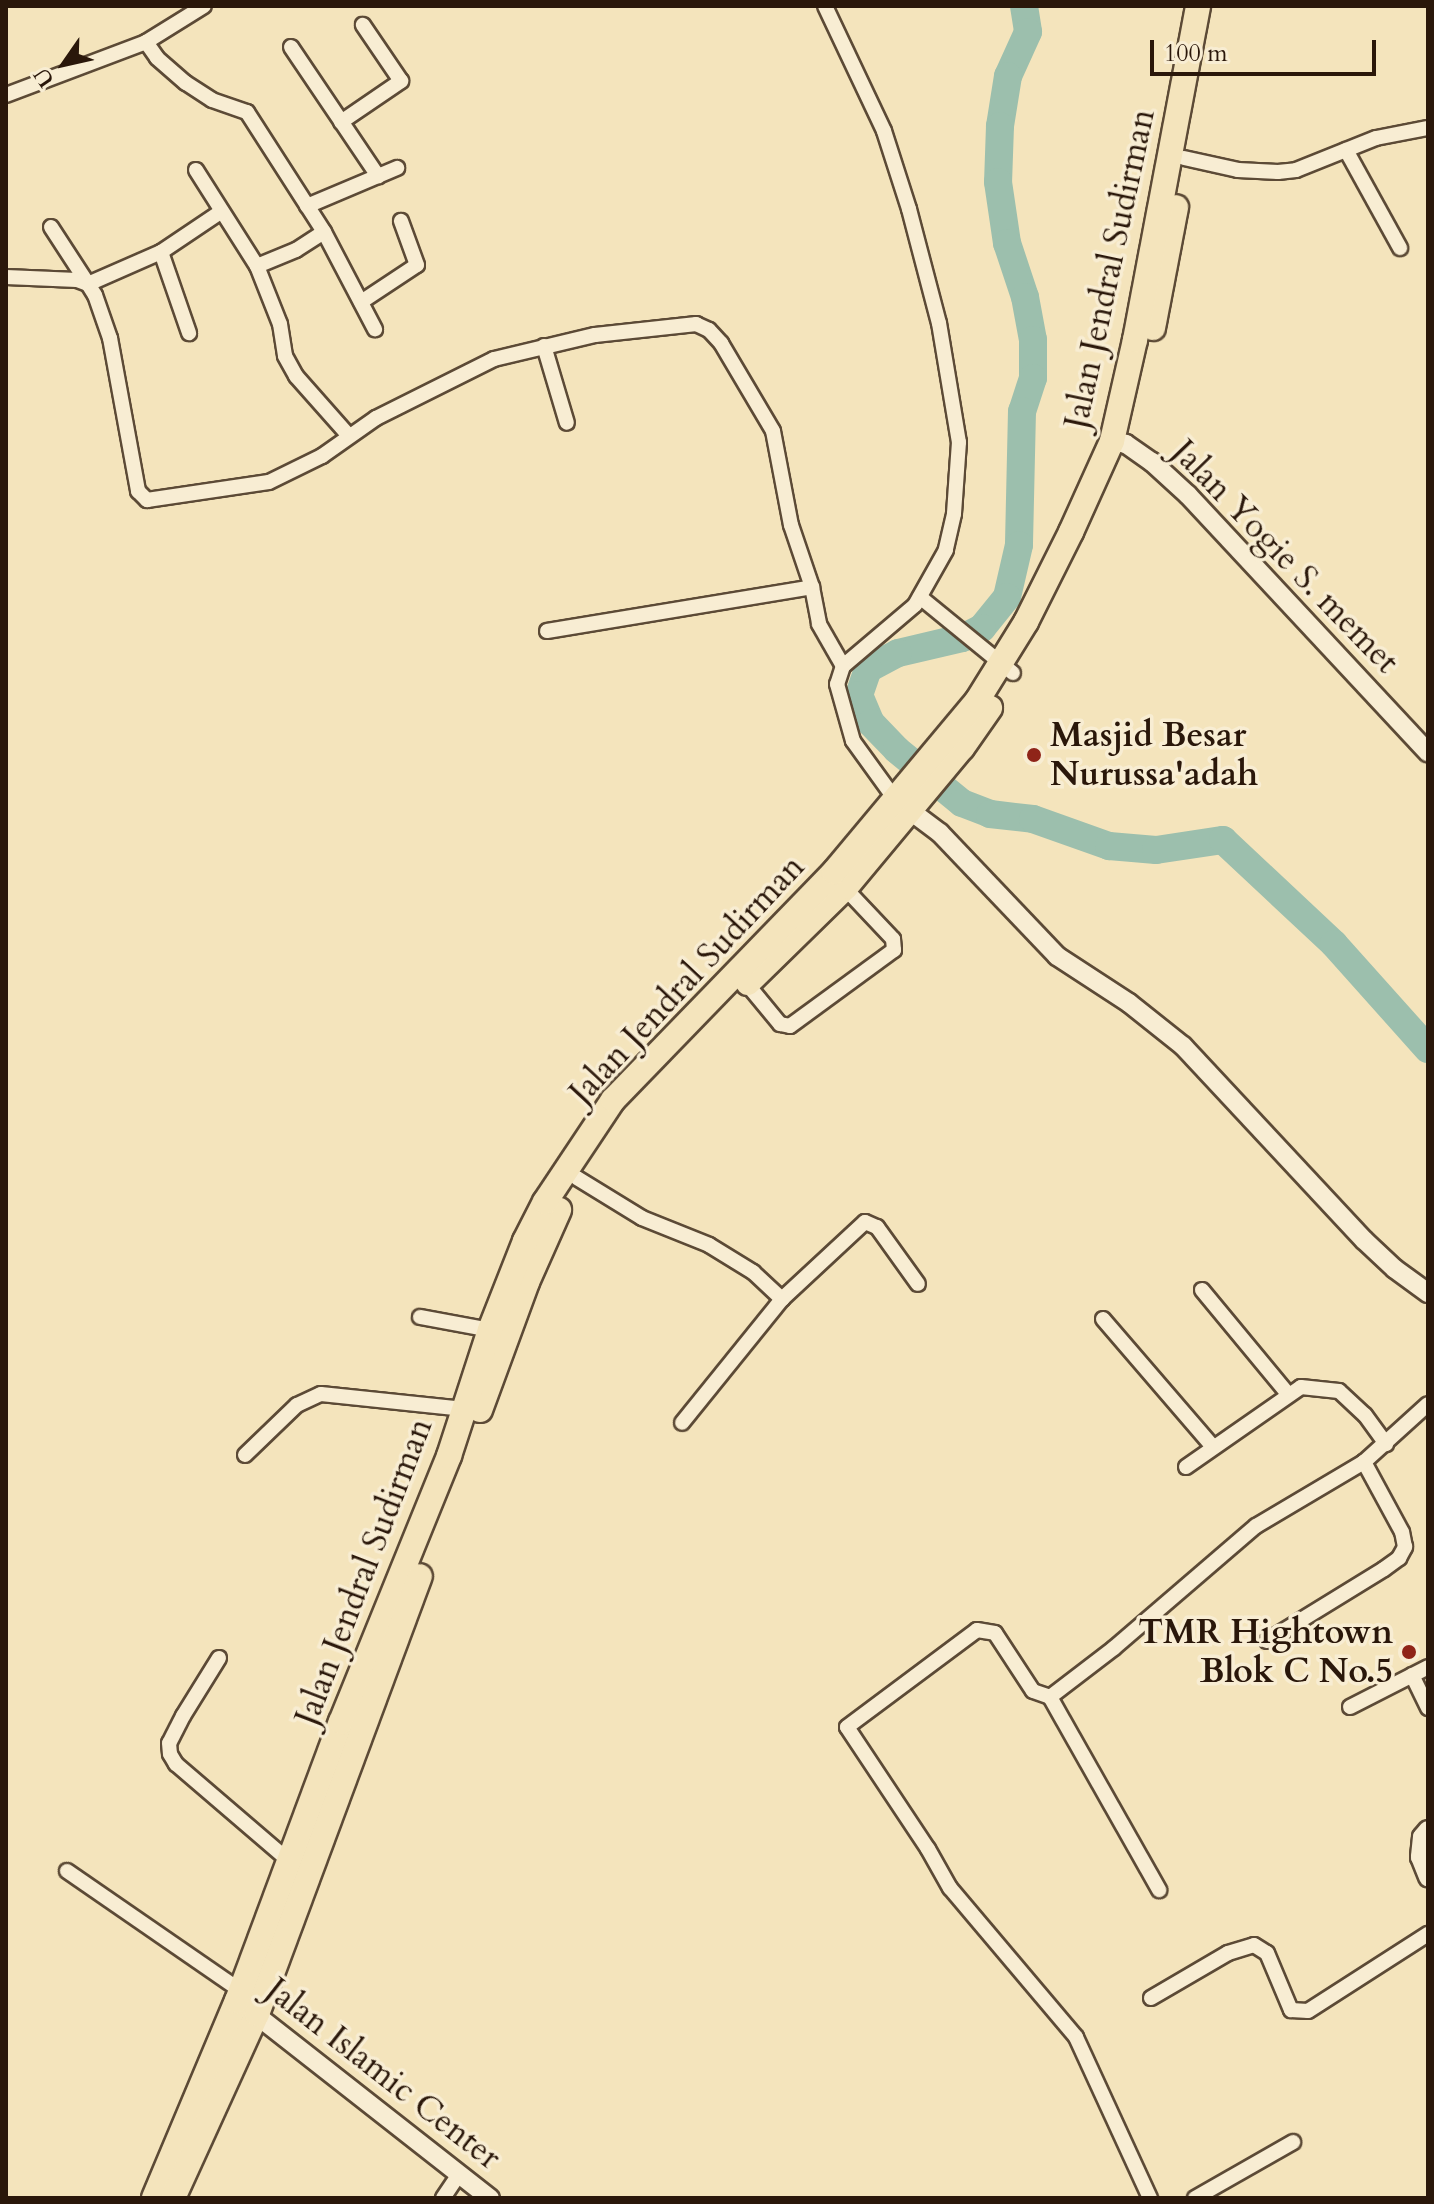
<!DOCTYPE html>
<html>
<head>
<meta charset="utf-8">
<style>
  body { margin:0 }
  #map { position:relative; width:1434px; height:2204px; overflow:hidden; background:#f4e4bc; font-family:Cardo,serif }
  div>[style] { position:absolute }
  .river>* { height:28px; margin:-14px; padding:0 14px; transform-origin:14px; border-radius:14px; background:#9cbfad }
  .roads { filter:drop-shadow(2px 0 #5c4a36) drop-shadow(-2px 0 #5c4a36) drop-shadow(0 2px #5c4a36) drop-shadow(0 -2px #5c4a36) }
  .minor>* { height:14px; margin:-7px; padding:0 7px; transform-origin:7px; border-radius:7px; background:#f8edd3 }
  .tertiary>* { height:18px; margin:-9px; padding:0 9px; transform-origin:9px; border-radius:9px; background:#f8edd3 }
  .trunk>* { height:24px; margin:-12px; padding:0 12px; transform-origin:12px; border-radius:12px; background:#f4e4bc }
  .dots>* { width:22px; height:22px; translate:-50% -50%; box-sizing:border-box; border:4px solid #f8edd3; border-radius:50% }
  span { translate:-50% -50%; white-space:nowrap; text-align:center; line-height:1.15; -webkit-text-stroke:7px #f8edd3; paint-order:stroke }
  .street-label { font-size:34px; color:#2a170a }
  .poi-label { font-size:34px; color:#2a170a; font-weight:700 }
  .left { translate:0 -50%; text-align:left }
  .right { translate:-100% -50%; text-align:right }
  .frame { position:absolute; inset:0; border:8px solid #2a170a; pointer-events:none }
  .north { position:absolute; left:24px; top:24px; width:80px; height:80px; -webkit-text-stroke:6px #f8edd3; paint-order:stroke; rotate:236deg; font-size:22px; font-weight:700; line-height:32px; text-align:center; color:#2a170a }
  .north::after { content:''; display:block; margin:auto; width:28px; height:36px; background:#2a170a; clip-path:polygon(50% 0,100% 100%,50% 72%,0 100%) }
  .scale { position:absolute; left:1150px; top:40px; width:226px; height:36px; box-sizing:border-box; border:4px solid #2a170a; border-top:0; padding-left:10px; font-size:24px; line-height:28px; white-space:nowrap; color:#2a170a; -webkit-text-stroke:6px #f8edd3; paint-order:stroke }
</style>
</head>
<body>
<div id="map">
  <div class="river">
    <div style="left:1024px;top:6px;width:26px;rotate:81deg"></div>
    <div style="left:1028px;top:32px;width:48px;rotate:114.4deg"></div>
    <div style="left:1008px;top:76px;width:51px;rotate:99.1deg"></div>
    <div style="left:1000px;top:126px;width:56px;rotate:92deg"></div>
    <div style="left:998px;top:182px;width:62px;rotate:81.6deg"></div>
    <div style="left:1007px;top:243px;width:57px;rotate:71.6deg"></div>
    <div style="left:1025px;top:297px;width:44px;rotate:79.5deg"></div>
    <div style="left:1033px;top:340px;width:38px;rotate:90deg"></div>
    <div style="left:1033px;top:378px;width:35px;rotate:108deg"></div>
    <div style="left:1022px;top:411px;width:134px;rotate:91.3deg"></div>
    <div style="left:1019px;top:545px;width:53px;rotate:103deg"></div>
    <div style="left:1007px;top:597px;width:40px;rotate:129deg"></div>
    <div style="left:982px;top:628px;width:22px;rotate:153deg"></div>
    <div style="left:962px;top:638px;width:66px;rotate:166.8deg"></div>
    <div style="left:898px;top:653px;width:34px;rotate:152deg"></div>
    <div style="left:868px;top:669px;width:28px;rotate:109deg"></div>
    <div style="left:859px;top:695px;width:30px;rotate:67deg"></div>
    <div style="left:871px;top:723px;width:37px;rotate:46deg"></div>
    <div style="left:897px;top:750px;width:84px;rotate:39.2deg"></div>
    <div style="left:962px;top:803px;width:30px;rotate:21deg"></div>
    <div style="left:990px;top:814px;width:43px;rotate:6.6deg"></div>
    <div style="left:1033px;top:819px;width:81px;rotate:19.6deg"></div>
    <div style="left:1109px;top:846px;width:47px;rotate:4.9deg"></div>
    <div style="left:1156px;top:850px;width:68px;rotate:-8.5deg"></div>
    <div style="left:1223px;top:840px;width:152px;rotate:43.1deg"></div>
    <div style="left:1334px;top:944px;width:141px;rotate:48.2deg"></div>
  </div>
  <div class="roads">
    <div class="minor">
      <div style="left:825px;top:6px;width:138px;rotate:64.7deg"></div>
      <div style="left:884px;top:131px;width:82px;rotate:72.2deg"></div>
      <div style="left:909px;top:209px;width:118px;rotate:75.3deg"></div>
      <div style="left:939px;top:323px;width:121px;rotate:80.5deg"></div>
      <div style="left:959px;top:442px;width:72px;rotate:94deg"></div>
      <div style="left:954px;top:514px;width:37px;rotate:103deg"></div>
      <div style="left:946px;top:550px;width:63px;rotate:119.4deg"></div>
      <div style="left:915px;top:605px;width:94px;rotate:139.7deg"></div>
      <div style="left:843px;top:666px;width:19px;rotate:108deg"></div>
      <div style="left:837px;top:684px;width:59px;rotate:74.3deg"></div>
      <div style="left:853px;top:741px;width:72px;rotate:54.1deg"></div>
      <div style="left:146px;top:42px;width:19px;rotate:55deg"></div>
      <div style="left:157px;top:58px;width:38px;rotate:41deg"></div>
      <div style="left:186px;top:83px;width:31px;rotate:33deg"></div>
      <div style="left:212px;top:100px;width:37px;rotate:19deg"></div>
      <div style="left:247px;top:112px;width:143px;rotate:57.3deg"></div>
      <div style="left:324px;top:232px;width:110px;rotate:62.3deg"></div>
      <div style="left:291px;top:47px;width:156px;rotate:56deg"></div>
      <div style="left:6px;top:95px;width:150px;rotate:-20.7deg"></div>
      <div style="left:146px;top:42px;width:68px;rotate:-31.8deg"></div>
      <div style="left:341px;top:122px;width:73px;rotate:-34.3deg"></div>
      <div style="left:401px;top:81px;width:68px;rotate:-124.2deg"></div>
      <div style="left:1346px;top:150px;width:112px;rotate:61.1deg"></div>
      <div style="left:1184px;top:158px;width:55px;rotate:12.5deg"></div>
      <div style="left:1238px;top:170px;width:40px;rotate:2.9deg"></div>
      <div style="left:1278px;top:172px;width:18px;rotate:-6deg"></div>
      <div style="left:1296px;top:170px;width:86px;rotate:-21.8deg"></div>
      <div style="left:1376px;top:138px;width:53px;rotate:-10.9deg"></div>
      <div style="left:196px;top:170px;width:114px;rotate:57.6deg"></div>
      <div style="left:257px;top:266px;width:62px;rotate:68.4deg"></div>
      <div style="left:280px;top:324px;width:32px;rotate:81deg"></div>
      <div style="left:285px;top:356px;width:23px;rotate:61deg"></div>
      <div style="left:296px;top:376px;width:80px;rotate:48.5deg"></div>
      <div style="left:307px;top:206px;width:98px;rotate:-22.9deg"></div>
      <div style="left:51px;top:227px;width:68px;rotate:57deg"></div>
      <div style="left:88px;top:284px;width:80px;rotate:-23.7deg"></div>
      <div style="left:161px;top:252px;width:73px;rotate:-33.9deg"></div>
      <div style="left:161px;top:252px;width:86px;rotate:70.9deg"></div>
      <div style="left:257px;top:266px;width:42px;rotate:-22.3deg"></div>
      <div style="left:296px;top:250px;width:33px;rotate:-33deg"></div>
      <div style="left:6px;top:277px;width:71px;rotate:2.4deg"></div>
      <div style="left:77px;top:280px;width:12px;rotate:20deg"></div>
      <div style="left:88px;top:284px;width:13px;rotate:58deg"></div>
      <div style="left:95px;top:295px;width:46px;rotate:70.8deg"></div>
      <div style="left:110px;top:338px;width:156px;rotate:79.6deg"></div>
      <div style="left:138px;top:491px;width:13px;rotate:45deg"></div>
      <div style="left:147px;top:500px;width:123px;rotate:-8.4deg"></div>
      <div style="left:269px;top:482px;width:59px;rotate:-26.1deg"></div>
      <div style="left:322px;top:456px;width:66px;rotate:-35.1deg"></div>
      <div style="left:376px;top:418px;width:132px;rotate:-26.6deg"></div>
      <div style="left:494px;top:359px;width:104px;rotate:-13.4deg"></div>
      <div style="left:595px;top:335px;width:102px;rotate:-6.2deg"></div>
      <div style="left:696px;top:324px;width:14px;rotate:25deg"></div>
      <div style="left:709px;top:330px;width:18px;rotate:47deg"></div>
      <div style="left:721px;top:343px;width:102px;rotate:59.4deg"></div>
      <div style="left:773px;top:431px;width:96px;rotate:79.2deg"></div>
      <div style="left:791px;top:525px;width:65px;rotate:71.3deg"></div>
      <div style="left:361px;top:302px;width:67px;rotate:-33.5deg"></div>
      <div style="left:417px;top:265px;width:47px;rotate:-110deg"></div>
      <div style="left:544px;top:346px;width:80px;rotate:73.4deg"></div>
      <div style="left:920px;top:597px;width:120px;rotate:39.3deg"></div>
      <div style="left:547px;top:631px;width:269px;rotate:-9.4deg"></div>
      <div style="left:812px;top:587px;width:38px;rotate:79deg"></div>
      <div style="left:819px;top:624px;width:48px;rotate:60.3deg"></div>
      <div style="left:747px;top:984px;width:52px;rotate:50.5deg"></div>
      <div style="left:780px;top:1024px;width:10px;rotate:11deg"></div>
      <div style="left:790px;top:1026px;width:129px;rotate:-36.2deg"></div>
      <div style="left:894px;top:950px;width:11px;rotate:-95deg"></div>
      <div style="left:893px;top:939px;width:77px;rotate:-133.4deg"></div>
      <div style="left:577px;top:1178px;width:76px;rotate:31.6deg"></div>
      <div style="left:642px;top:1218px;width:72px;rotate:21.9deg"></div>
      <div style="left:709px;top:1245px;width:52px;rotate:31.5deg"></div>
      <div style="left:753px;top:1272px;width:40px;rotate:43deg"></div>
      <div style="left:782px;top:1299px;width:159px;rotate:128.9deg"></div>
      <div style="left:1202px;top:1290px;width:135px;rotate:50.4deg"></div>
      <div style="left:782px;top:1299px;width:113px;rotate:-42.9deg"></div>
      <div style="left:865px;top:1222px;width:13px;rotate:23deg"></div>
      <div style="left:877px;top:1227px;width:70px;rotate:54.3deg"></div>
      <div style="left:420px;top:1317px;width:71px;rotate:10.5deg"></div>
      <div style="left:1103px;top:1319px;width:169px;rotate:49.3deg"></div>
      <div style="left:245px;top:1455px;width:72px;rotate:-43.9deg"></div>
      <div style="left:297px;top:1405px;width:26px;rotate:-25deg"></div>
      <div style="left:321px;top:1394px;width:144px;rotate:6deg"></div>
      <div style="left:1186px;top:1467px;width:140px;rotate:-34.8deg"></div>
      <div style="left:1301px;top:1387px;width:38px;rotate:6deg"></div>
      <div style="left:1339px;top:1391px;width:35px;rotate:43deg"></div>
      <div style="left:1365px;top:1415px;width:36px;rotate:54deg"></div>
      <div style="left:1267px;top:1641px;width:137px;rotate:-31.6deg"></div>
      <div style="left:1384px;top:1569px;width:19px;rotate:-36deg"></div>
      <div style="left:1399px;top:1558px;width:13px;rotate:-61deg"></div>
      <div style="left:1405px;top:1547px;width:15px;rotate:-101deg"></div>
      <div style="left:1402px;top:1532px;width:80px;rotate:-118.5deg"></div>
      <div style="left:219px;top:1658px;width:68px;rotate:121.8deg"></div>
      <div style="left:183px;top:1716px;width:30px;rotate:117deg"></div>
      <div style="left:169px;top:1743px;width:11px;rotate:85deg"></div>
      <div style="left:170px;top:1754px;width:12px;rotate:59deg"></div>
      <div style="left:176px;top:1764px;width:149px;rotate:40.6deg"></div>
      <div style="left:1412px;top:1675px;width:37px;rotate:64deg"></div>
      <div style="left:1050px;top:1697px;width:222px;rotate:60.5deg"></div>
      <div style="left:1350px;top:1707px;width:88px;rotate:-27.1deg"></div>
      <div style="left:67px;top:1871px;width:211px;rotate:34.6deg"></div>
      <div style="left:1151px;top:1998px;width:89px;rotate:-30.3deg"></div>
      <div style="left:1228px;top:1953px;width:27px;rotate:-17deg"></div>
      <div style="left:1254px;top:1945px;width:15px;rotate:32deg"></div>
      <div style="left:1267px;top:1953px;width:62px;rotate:67.2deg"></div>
      <div style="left:1291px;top:2010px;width:17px;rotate:3deg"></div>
      <div style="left:1308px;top:2011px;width:143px;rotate:-32.7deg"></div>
      <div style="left:443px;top:2198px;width:29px;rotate:-56deg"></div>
      <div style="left:1150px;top:2198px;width:177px;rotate:-114.7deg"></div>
      <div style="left:1076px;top:2037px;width:195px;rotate:-130.2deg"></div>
      <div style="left:950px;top:1888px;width:45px;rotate:-119.4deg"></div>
      <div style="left:928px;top:1849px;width:146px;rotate:-123.6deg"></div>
      <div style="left:847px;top:1727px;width:162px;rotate:-36.7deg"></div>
      <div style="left:977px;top:1630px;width:18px;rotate:9deg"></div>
      <div style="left:995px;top:1633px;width:69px;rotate:56.8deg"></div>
      <div style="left:1033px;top:1691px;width:18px;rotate:19deg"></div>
      <div style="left:1050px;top:1697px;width:81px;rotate:-37.4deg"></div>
      <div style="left:1114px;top:1648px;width:187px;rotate:-40.7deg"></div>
      <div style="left:1256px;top:1526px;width:126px;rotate:-30.7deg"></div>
      <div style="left:1364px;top:1462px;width:86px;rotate:-42.2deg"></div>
      <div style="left:1195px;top:2198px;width:113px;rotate:-29.7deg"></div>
    </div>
    <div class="tertiary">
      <div style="left:1112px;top:441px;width:14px;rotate:12deg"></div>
      <div style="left:1126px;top:444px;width:32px;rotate:35deg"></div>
      <div style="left:1152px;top:462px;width:49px;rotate:42.5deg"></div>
      <div style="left:1188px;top:495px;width:352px;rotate:47deg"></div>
      <div style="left:900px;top:803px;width:50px;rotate:36.9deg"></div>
      <div style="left:940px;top:833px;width:170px;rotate:46.4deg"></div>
      <div style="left:1057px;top:956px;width:86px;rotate:33.1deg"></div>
      <div style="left:1129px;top:1003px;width:69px;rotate:38.5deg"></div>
      <div style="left:1183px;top:1046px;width:265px;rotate:47deg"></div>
      <div style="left:1364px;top:1240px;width:42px;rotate:43.1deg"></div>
      <div style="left:1395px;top:1269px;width:41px;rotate:36deg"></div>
      <div style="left:1428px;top:1830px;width:9px;rotate:131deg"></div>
      <div style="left:1422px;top:1837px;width:20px;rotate:96deg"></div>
      <div style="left:1420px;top:1857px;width:22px;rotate:68deg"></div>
      <div style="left:246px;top:2007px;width:310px;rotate:38.1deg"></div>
    </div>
    <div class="trunk">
      <div style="left:1153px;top:328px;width:123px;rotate:-79.2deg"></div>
      <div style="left:748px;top:983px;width:137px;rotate:-44.4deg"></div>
      <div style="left:846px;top:887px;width:181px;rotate:-50.2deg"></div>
      <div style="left:962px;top:748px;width:49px;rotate:-55deg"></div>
      <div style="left:480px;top:1410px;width:136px;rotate:-69.8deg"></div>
      <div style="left:527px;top:1282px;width:79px;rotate:-66deg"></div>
      <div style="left:154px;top:2198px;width:214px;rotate:-67.2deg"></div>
      <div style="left:237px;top:2001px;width:298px;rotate:-69.6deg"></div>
      <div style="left:341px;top:1722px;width:287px;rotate:-67.9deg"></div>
      <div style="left:449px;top:1456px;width:133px;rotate:-72deg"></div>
      <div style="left:490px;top:1330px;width:96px;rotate:-68.5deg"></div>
      <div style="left:525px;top:1241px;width:44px;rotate:-62.9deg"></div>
      <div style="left:545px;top:1202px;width:123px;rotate:-56.3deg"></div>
      <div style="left:613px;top:1100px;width:318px;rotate:-45.9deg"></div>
      <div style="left:834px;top:872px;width:223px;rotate:-50.1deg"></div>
      <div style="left:977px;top:701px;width:93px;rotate:-58.2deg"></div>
      <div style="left:1026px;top:622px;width:101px;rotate:-63.4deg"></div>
      <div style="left:1071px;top:532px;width:100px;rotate:-65.7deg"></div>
      <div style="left:1112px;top:441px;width:104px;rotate:-77.2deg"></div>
      <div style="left:1135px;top:340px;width:340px;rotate:-79.3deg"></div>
      <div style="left:173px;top:2198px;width:202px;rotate:-65.5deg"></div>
      <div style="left:257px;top:2014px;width:467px;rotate:-69.6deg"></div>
    </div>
  </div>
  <div class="dots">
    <div style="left:1034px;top:755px;background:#8f2418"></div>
    <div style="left:1409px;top:1652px;background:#8f2418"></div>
  </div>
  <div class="street-label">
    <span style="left:1110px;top:269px;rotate:-78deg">Jalan Jendral Sudirman</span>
    <span style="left:1285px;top:557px;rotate:46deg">Jalan Yogie S. memet</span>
    <span style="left:687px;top:980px;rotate:-47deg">Jalan Jendral Sudirman</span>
    <span style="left:364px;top:1572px;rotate:-69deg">Jalan Jendral Sudirman</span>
    <span style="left:383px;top:2074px;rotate:38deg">Jalan Islamic Center</span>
  </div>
  <div class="poi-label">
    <span class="left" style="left:1050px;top:755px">Masjid Besar<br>Nurussa'adah</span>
    <span class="right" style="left:1393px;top:1652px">TMR Hightown<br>Blok C No.5</span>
  </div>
  <div class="frame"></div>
  <div class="north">U</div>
  <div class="scale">100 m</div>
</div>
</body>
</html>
